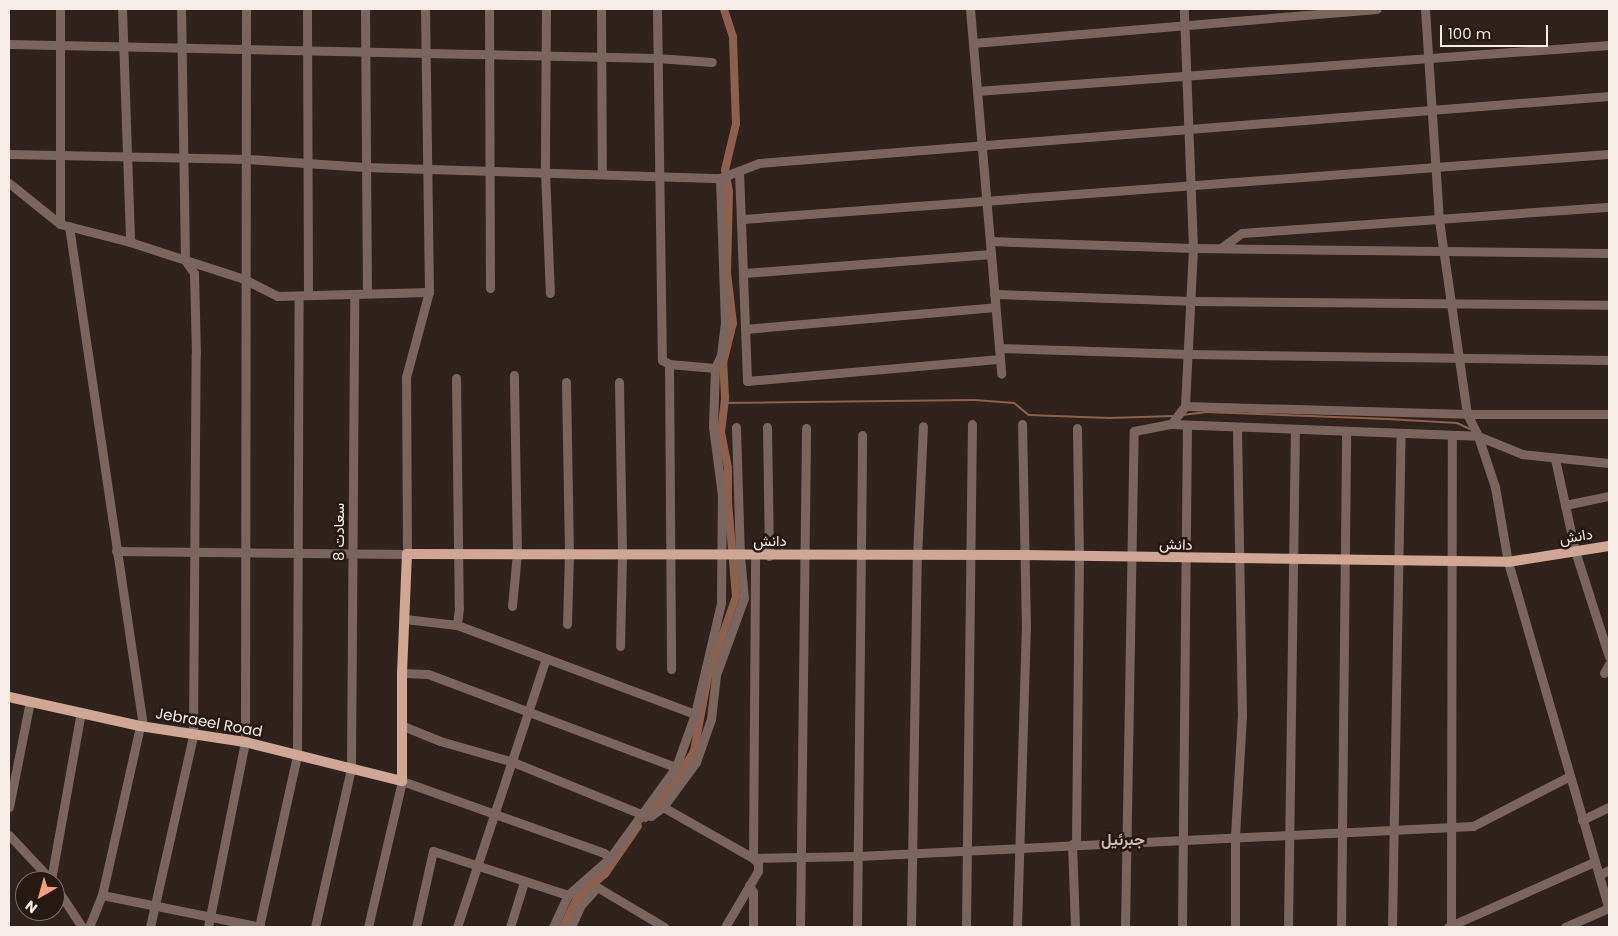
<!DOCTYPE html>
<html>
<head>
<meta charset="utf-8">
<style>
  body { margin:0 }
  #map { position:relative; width:1618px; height:936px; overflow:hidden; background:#30221d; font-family:Poppins,Vazirmatn,sans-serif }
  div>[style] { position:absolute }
  .stream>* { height:2px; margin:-1px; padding:0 1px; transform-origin:1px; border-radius:1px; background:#8d614d }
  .canal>* { height:8px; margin:-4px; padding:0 4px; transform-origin:4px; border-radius:4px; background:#8d614d }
  .minor>* { height:9px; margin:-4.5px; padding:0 4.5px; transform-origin:4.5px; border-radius:4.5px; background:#7a665e }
  .major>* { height:10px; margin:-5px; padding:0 5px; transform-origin:5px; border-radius:5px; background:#d0a694 }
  span { translate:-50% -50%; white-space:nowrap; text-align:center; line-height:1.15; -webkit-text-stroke:5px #261913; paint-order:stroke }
  .street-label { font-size:15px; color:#f7eeea }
  .neighbourhood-label { font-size:16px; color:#cdbbb3; font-weight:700 }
  .frame { position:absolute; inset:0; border:10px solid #f7eeea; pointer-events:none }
  .north { position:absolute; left:15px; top:871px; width:50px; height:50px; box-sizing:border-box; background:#261913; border:1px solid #7a6e69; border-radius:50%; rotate:218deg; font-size:14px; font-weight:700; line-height:20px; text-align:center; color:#f7eeea }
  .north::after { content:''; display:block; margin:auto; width:18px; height:22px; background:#f2a17e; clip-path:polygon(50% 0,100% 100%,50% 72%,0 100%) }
  .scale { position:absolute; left:1440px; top:25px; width:108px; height:22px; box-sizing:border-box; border:2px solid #f7eeea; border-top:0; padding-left:6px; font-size:15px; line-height:18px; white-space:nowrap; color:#f7eeea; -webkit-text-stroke:4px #261913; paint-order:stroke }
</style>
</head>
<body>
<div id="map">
  <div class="stream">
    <div style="left:724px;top:403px;width:250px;rotate:-0.7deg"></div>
    <div style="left:974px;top:400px;width:40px;rotate:4.3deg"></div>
    <div style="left:1014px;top:403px;width:19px;rotate:39deg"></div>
    <div style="left:1029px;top:415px;width:80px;rotate:2.1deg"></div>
    <div style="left:1109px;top:418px;width:63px;rotate:-1.8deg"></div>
    <div style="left:1182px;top:415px;width:23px;rotate:-7deg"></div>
    <div style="left:1205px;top:412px;width:182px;rotate:2.2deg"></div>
    <div style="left:1387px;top:419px;width:70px;rotate:3.3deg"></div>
    <div style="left:1457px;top:423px;width:14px;rotate:25deg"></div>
  </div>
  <div class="canal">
    <div style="left:645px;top:818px;width:53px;rotate:-51.2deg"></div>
    <div style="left:678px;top:777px;width:31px;rotate:-58deg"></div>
    <div style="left:694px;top:751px;width:76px;rotate:-79.4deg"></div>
    <div style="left:708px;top:676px;width:84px;rotate:-70.5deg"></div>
    <div style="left:736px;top:597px;width:96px;rotate:-94.8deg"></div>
    <div style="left:728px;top:501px;width:33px;rotate:-90deg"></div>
    <div style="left:728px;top:468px;width:37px;rotate:-101deg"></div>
    <div style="left:721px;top:432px;width:35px;rotate:-83deg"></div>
    <div style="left:725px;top:397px;width:34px;rotate:-93deg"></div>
    <div style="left:723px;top:363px;width:41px;rotate:-76deg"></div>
    <div style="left:733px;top:323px;width:50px;rotate:-96.8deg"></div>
    <div style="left:727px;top:273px;width:81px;rotate:-88.6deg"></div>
    <div style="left:729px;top:192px;width:22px;rotate:-100deg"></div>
    <div style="left:725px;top:170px;width:47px;rotate:-76.6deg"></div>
    <div style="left:736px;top:124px;width:87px;rotate:-92deg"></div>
    <div style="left:733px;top:37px;width:29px;rotate:-108deg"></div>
    <div style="left:563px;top:927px;width:32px;rotate:-64deg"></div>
    <div style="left:577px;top:898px;width:37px;rotate:-41deg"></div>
    <div style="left:605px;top:874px;width:58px;rotate:-55.5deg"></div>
  </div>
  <div class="minor">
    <div style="left:60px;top:9px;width:215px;rotate:90deg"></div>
    <div style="left:122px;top:9px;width:233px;rotate:88deg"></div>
    <div style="left:307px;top:9px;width:286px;rotate:89.8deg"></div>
    <div style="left:365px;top:9px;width:283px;rotate:89.6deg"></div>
    <div style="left:489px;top:9px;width:279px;rotate:89.8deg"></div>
    <div style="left:546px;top:9px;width:162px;rotate:90.4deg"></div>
    <div style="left:545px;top:171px;width:122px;rotate:87.7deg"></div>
    <div style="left:601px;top:9px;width:165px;rotate:89.7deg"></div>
    <div style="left:657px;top:9px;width:351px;rotate:89.2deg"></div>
    <div style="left:662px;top:360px;width:8px;rotate:30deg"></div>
    <div style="left:669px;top:364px;width:46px;rotate:5deg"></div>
    <div style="left:970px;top:9px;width:366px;rotate:85.1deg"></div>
    <div style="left:1425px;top:9px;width:211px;rotate:86.2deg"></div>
    <div style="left:1439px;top:220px;width:196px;rotate:81.8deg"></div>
    <div style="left:1467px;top:414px;width:25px;rotate:63deg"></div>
    <div style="left:1478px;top:436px;width:54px;rotate:71.6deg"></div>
    <div style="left:1495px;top:487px;width:76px;rotate:80.2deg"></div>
    <div style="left:1508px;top:562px;width:361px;rotate:73.8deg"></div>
    <div style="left:973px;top:43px;width:405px;rotate:-4.8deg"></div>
    <div style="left:9px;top:44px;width:648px;rotate:1.24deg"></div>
    <div style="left:657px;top:58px;width:55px;rotate:4.2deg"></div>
    <div style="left:977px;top:91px;width:634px;rotate:-4.16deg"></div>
    <div style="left:9px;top:154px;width:239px;rotate:1.2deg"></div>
    <div style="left:248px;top:159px;width:117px;rotate:3.9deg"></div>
    <div style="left:365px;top:167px;width:355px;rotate:1.8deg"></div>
    <div style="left:720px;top:178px;width:42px;rotate:-21deg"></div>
    <div style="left:759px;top:163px;width:853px;rotate:-4.51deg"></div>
    <div style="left:739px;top:171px;width:210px;rotate:87.8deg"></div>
    <div style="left:747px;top:381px;width:254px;rotate:-5deg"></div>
    <div style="left:9px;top:183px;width:65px;rotate:38.8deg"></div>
    <div style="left:60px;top:224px;width:72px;rotate:14.4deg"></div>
    <div style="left:130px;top:242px;width:120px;rotate:18deg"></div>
    <div style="left:244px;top:279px;width:37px;rotate:27deg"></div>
    <div style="left:277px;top:296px;width:152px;rotate:-1.5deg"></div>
    <div style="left:743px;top:219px;width:868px;rotate:-4.29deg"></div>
    <div style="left:69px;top:226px;width:505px;rotate:81.58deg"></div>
    <div style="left:990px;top:241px;width:203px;rotate:2deg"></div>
    <div style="left:1193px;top:248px;width:416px;rotate:0.7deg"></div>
    <div style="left:1221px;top:248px;width:26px;rotate:-36deg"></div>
    <div style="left:1242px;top:233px;width:368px;rotate:-4.1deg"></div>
    <div style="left:744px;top:273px;width:248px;rotate:-4.4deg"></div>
    <div style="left:994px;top:294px;width:197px;rotate:2deg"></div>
    <div style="left:1191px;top:301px;width:418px;rotate:0.5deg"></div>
    <div style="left:745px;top:329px;width:251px;rotate:-5deg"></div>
    <div style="left:999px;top:348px;width:189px;rotate:1.8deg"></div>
    <div style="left:1188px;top:354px;width:421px;rotate:0.8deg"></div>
    <div style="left:669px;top:364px;width:305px;rotate:89.6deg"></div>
    <div style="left:456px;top:378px;width:230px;rotate:89.3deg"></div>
    <div style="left:459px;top:608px;width:17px;rotate:97deg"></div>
    <div style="left:566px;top:382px;width:171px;rotate:89deg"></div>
    <div style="left:569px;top:553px;width:71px;rotate:91.6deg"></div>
    <div style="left:619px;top:382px;width:172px;rotate:89deg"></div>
    <div style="left:622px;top:554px;width:92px;rotate:91.2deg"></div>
    <div style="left:1185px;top:406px;width:282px;rotate:1.6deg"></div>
    <div style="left:1467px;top:414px;width:142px"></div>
    <div style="left:1171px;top:424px;width:23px;rotate:-52deg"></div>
    <div style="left:1185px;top:406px;width:158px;rotate:-87.1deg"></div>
    <div style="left:1193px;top:248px;width:239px;rotate:-92.2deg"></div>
    <div style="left:767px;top:427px;width:129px;rotate:89.1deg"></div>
    <div style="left:1555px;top:459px;width:94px;rotate:77.7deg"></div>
    <div style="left:1575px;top:551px;width:111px;rotate:72.2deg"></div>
    <div style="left:1565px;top:505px;width:45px;rotate:-11.6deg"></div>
    <div style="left:116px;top:551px;width:291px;rotate:0.6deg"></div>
    <div style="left:407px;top:554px;width:177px;rotate:-90.3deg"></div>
    <div style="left:406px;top:377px;width:88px;rotate:-74.9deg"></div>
    <div style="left:429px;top:292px;width:283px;rotate:-90.8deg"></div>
    <div style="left:512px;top:606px;width:53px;rotate:-84.6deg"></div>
    <div style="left:517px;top:553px;width:178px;rotate:-91deg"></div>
    <div style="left:405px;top:619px;width:52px;rotate:6.6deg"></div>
    <div style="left:457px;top:625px;width:254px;rotate:20.5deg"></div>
    <div style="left:402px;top:673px;width:26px;rotate:2deg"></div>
    <div style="left:428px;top:674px;width:265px;rotate:20.6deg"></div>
    <div style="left:1604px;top:673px;width:10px;rotate:-61deg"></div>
    <div style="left:403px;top:726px;width:40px;rotate:22deg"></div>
    <div style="left:440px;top:741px;width:76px;rotate:16deg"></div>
    <div style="left:513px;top:762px;width:138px;rotate:22.1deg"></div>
    <div style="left:641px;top:814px;width:10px;rotate:11deg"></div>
    <div style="left:651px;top:816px;width:15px;rotate:-37deg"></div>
    <div style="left:663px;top:807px;width:56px;rotate:-53.7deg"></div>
    <div style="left:696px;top:762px;width:46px;rotate:-70.8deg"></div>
    <div style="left:711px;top:719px;width:44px;rotate:-83.5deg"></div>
    <div style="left:716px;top:675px;width:82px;rotate:-70deg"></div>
    <div style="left:744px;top:598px;width:42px;rotate:-95.4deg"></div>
    <div style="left:740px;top:556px;width:129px;rotate:-91.8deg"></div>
    <div style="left:9px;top:807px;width:108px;rotate:-78.8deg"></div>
    <div style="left:663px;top:807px;width:103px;rotate:29.5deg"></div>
    <div style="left:753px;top:858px;width:106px;rotate:-1.1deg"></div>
    <div style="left:859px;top:856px;width:615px;rotate:-2.8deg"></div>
    <div style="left:1473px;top:826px;width:109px;rotate:-27.3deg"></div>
    <div style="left:1582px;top:820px;width:30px;rotate:-26deg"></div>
    <div style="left:9px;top:835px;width:63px;rotate:46.9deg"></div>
    <div style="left:1076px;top:843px;width:285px;rotate:-89.4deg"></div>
    <div style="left:1079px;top:558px;width:130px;rotate:-90.9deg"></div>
    <div style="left:1072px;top:844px;width:82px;rotate:87.9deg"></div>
    <div style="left:1599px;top:875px;width:11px;rotate:-27deg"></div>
    <div style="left:51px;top:880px;width:171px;rotate:-79.9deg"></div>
    <div style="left:749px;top:885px;width:8px;rotate:60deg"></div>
    <div style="left:753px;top:892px;width:35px;rotate:90deg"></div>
    <div style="left:55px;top:886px;width:49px;rotate:56.6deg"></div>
    <div style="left:102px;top:895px;width:162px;rotate:11.4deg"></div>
    <div style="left:89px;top:927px;width:35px;rotate:-68deg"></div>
    <div style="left:102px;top:895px;width:173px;rotate:-77.3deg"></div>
    <div style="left:150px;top:927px;width:196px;rotate:-77.3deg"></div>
    <div style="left:193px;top:736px;width:382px;rotate:-89.6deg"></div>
    <div style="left:196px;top:354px;width:81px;rotate:-91.4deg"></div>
    <div style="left:194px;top:273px;width:16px;rotate:-125deg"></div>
    <div style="left:185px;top:260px;width:251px;rotate:-90.9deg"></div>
    <div style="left:208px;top:927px;width:189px;rotate:-78.7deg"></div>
    <div style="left:245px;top:742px;width:733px;rotate:-89.92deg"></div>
    <div style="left:259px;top:927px;width:175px;rotate:-77.5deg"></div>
    <div style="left:297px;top:756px;width:459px;rotate:-89.8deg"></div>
    <div style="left:315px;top:927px;width:163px;rotate:-77.2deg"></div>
    <div style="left:351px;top:768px;width:472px;rotate:-89.6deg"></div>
    <div style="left:368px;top:927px;width:150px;rotate:-76.9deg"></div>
    <div style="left:402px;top:781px;width:214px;rotate:19.6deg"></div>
    <div style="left:604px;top:853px;width:8px;rotate:40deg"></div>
    <div style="left:416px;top:927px;width:78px;rotate:-77.4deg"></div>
    <div style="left:433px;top:851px;width:142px;rotate:18.1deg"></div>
    <div style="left:457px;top:927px;width:283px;rotate:-71.7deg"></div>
    <div style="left:510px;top:927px;width:47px;rotate:-72.7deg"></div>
    <div style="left:553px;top:927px;width:35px;rotate:-65deg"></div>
    <div style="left:568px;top:895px;width:56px;rotate:-41.4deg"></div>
    <div style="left:610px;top:858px;width:112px;rotate:-54deg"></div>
    <div style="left:676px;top:767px;width:56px;rotate:-70.3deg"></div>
    <div style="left:695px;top:714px;width:114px;rotate:-76.8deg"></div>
    <div style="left:721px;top:603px;width:108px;rotate:-89.5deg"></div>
    <div style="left:722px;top:495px;width:69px;rotate:-97.5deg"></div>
    <div style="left:713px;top:427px;width:59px;rotate:-88.1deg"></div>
    <div style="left:715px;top:368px;width:14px;rotate:-65deg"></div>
    <div style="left:721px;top:355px;width:32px;rotate:-83deg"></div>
    <div style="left:725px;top:323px;width:145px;rotate:-92deg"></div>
    <div style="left:571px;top:927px;width:24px;rotate:-66deg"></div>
    <div style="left:581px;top:905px;width:24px;rotate:-48deg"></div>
    <div style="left:597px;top:887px;width:78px;rotate:30.8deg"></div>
    <div style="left:725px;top:927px;width:65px;rotate:-59.5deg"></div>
    <div style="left:758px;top:871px;width:8px;rotate:-90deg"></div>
    <div style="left:758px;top:863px;width:7px;rotate:-135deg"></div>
    <div style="left:753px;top:858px;width:302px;rotate:-89.6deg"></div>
    <div style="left:800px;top:927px;width:499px;rotate:-89.3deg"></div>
    <div style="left:857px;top:927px;width:492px;rotate:-89.4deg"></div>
    <div style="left:911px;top:927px;width:370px;rotate:-89.1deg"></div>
    <div style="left:917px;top:557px;width:131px;rotate:-87.4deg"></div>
    <div style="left:966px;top:927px;width:503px;rotate:-89.32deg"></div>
    <div style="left:1017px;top:927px;width:298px;rotate:-88.3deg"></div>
    <div style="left:1026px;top:629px;width:205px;rotate:-91.1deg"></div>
    <div style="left:1125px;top:927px;width:496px;rotate:-89deg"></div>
    <div style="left:1134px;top:431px;width:38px;rotate:-11deg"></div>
    <div style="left:1171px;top:424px;width:307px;rotate:2.2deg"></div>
    <div style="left:1478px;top:436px;width:48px;rotate:22.2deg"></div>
    <div style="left:1522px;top:454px;width:87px;rotate:5.9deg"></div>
    <div style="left:1182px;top:927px;width:502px;rotate:-89.43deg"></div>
    <div style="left:1235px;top:927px;width:91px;rotate:-90deg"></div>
    <div style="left:1235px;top:836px;width:120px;rotate:-86.7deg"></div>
    <div style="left:1242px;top:716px;width:289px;rotate:-91deg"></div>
    <div style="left:1288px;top:927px;width:498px;rotate:-89.2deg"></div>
    <div style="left:1341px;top:927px;width:496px;rotate:-89.4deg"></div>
    <div style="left:1392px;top:927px;width:494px;rotate:-89deg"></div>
    <div style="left:1448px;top:927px;width:160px;rotate:-24deg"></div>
    <div style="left:1451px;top:927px;width:492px;rotate:-89.9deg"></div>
    <div style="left:1565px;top:927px;width:48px;rotate:-23.4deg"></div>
  </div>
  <div class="major">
    <div style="left:9px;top:697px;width:134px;rotate:12.5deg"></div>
    <div style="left:140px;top:726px;width:106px;rotate:8.7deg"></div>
    <div style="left:245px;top:742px;width:162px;rotate:14deg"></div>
    <div style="left:402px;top:781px;width:108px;rotate:-90deg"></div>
    <div style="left:402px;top:673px;width:119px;rotate:-87.6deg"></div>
    <div style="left:407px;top:554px;width:618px;rotate:0.09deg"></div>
    <div style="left:1025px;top:555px;width:483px;rotate:0.8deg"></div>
    <div style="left:1508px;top:562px;width:102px;rotate:-9deg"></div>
  </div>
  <div class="street-label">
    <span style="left:339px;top:532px;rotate:-90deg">سعادت 8</span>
    <span style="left:1576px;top:536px;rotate:-9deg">دانش</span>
    <span style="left:770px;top:541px">دانش</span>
    <span style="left:1176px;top:544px;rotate:2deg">دانش</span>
    <span style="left:209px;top:722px;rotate:10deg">Jebraeel Road</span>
  </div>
  <div class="neighbourhood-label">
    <span style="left:1123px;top:840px">جبرئیل</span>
  </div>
  <div class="frame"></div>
  <div class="north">N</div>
  <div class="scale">100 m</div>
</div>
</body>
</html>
